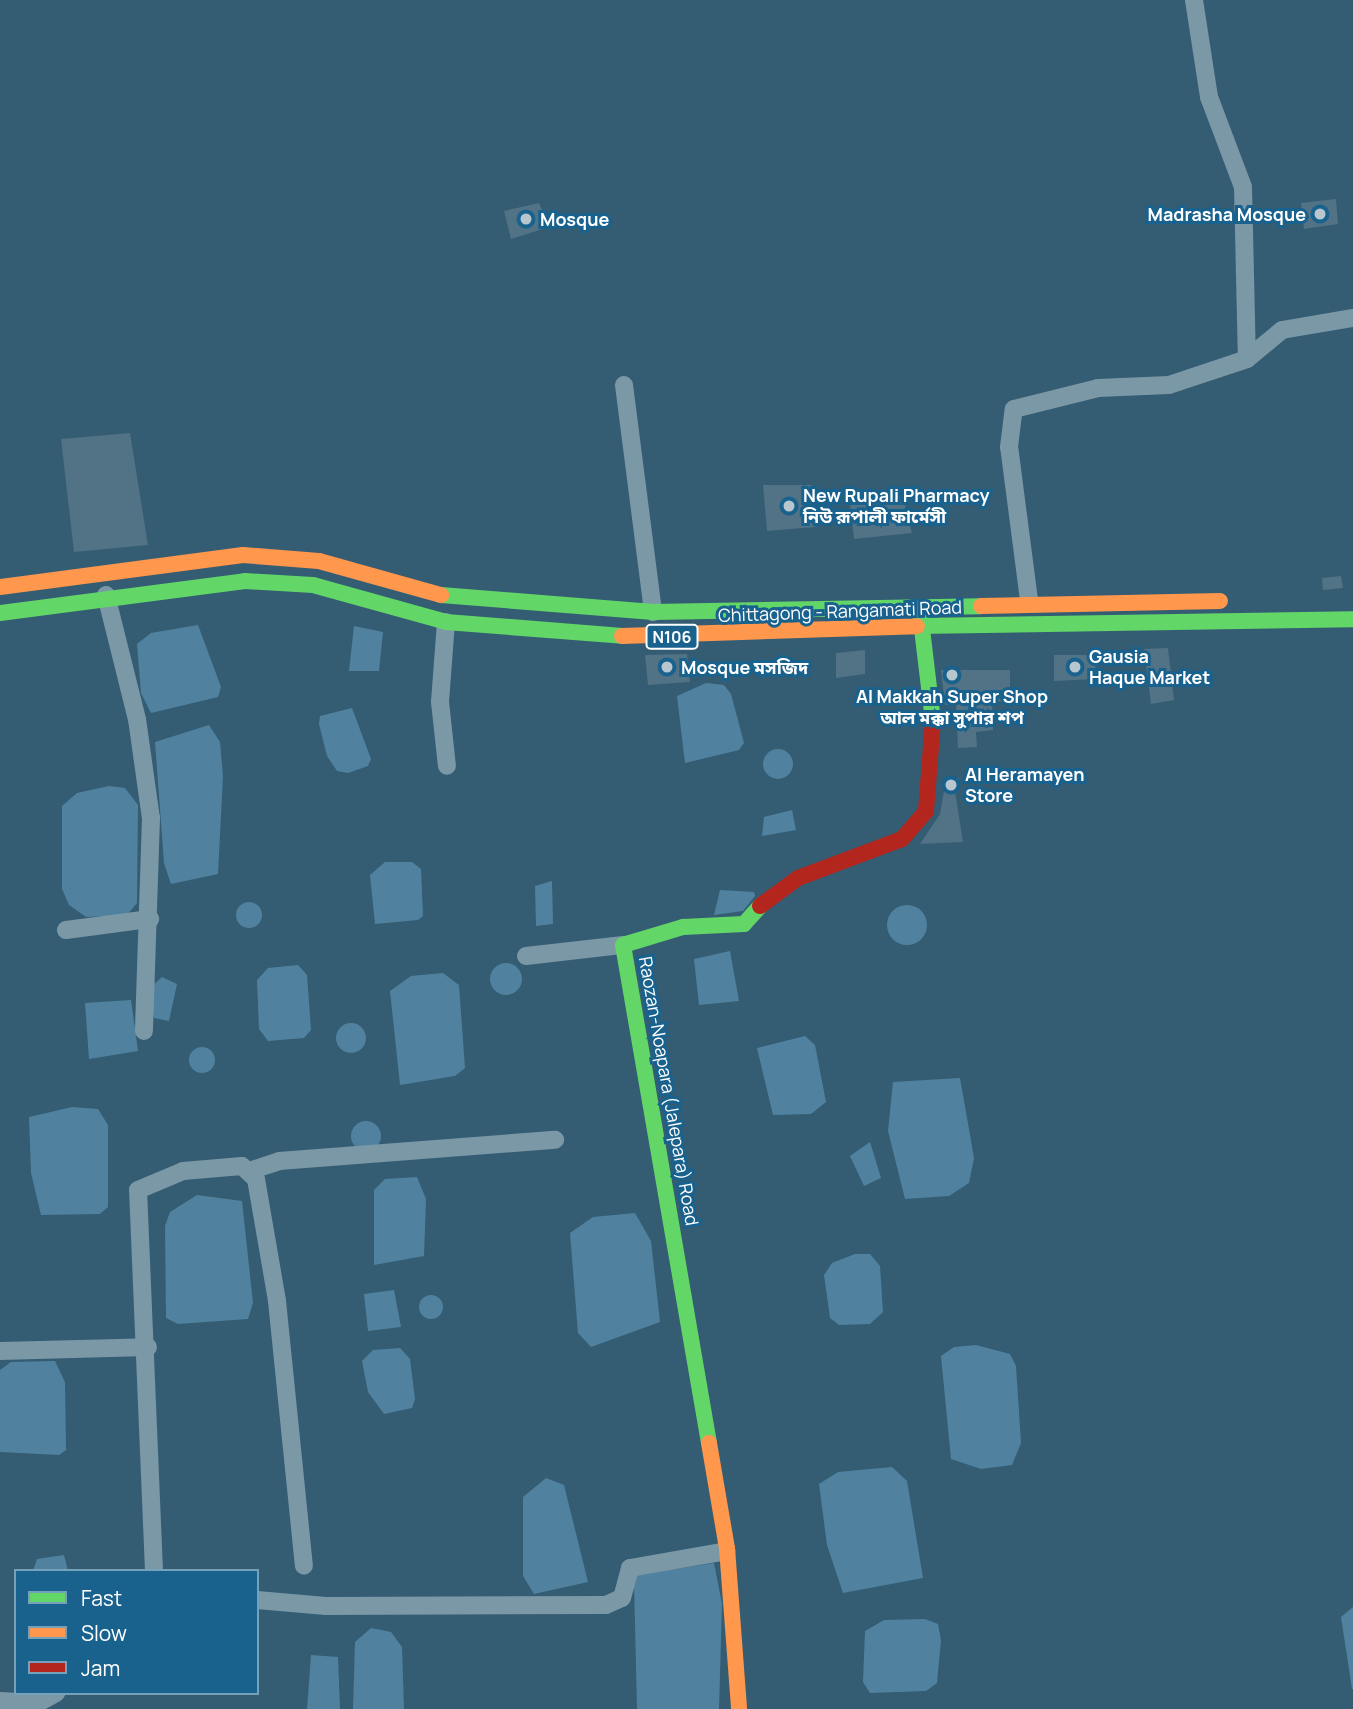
<!DOCTYPE html>
<html>
<head>
<meta charset="utf-8">
<style>
  body { margin:0 }
  #map { position:relative; width:1353px; height:1709px; overflow:hidden; background:#345c73; font-family:Manrope,"Noto Sans Bengali",sans-serif }
  div>[style] { position:absolute }
  .water>* { inset:0; background:#5082a0 }
  .round { border-radius:50% }
  .building>* { inset:0; background:#527285 }
  .street>* { height:18px; margin:-9px; padding:0 9px; transform-origin:9px; border-radius:9px; background:#7b98a7 }
  .fast>* { height:16px; margin:-8px; padding:0 8px; transform-origin:8px; border-radius:8px; background:#63d668 }
  .slow>* { height:16px; margin:-8px; padding:0 8px; transform-origin:8px; border-radius:8px; background:#ff974d }
  .jam>* { height:16px; margin:-8px; padding:0 8px; transform-origin:8px; border-radius:8px; background:#b3261e }
  .dots>* { width:19px; height:19px; translate:-50% -50%; box-sizing:border-box; border:4px solid #19628e; border-radius:50% }
  span { translate:-50% -50%; white-space:nowrap; text-align:center; line-height:1.15; -webkit-text-stroke:6px #19628e; paint-order:stroke }
  .shield-label span { padding:2px 5px; background:#19628e; border:2px solid; border-radius:5px; -webkit-text-stroke-width:0 }
  .shield-label { font-size:16px; color:#fff; font-weight:700 }
  .poi-label { font-size:18px; color:#fff; font-weight:700 }
  .right { translate:-100% -50%; text-align:right }
  .left { translate:0 -50%; text-align:left }
  .street-label { font-size:18px; color:#fff }
  .legend { position:absolute; left:14px; top:1569px; width:245px; height:126px; box-sizing:border-box; background:#19628e; border:2px solid #75a1bb; margin:0; padding:9px 12px; list-style:none; font-size:21px; color:#fff }
  .legend li { display:flex; align-items:center; gap:14px; height:35px }
  .legend b { width:35px; border:2px solid #75a1bb }
</style>
</head>
<body>
<div id="map">
  <div class="water">
    <div style="clip-path:polygon(198px 625px,221px 687px,218px 697px,151px 713px,141px 693px,137px 644px,151px 633px)"></div>
    <div style="clip-path:polygon(354px 626px,383px 632px,379px 671px,349px 671px)"></div>
    <div style="clip-path:polygon(706px 683px,724px 685px,731px 694px,744px 743px,739px 750px,685px 763px,677px 696px)"></div>
    <div style="clip-path:polygon(352px 708px,371px 759px,368px 766px,348px 773px,337px 771px,327px 756px,319px 724px,320px 716px)"></div>
    <div style="clip-path:polygon(209px 725px,220px 742px,223px 776px,218px 874px,171px 884px,164px 863px,155px 742px)"></div>
    <div class="round" style="left:763px;top:749px;width:30px;height:30px"></div>
    <div style="clip-path:polygon(109px 786px,125px 788px,138px 805px,137px 903px,127px 915px,86px 917px,69px 905px,62px 889px,62px 806px,77px 793px)"></div>
    <div style="clip-path:polygon(792px 810px,796px 830px,762px 836px,764px 817px)"></div>
    <div style="clip-path:polygon(385px 862px,412px 862px,421px 869px,423px 916px,418px 920px,375px 924px,370px 875px)"></div>
    <div style="clip-path:polygon(552px 881px,553px 924px,536px 926px,535px 886px)"></div>
    <div style="clip-path:polygon(720px 890px,754px 892px,755px 896px,743px 911px,714px 915px)"></div>
    <div class="round" style="left:236px;top:902px;width:26px;height:26px"></div>
    <div class="round" style="left:887px;top:905px;width:40px;height:40px"></div>
    <div style="clip-path:polygon(730px 951px,739px 1001px,699px 1005px,694px 959px)"></div>
    <div class="round" style="left:490px;top:963px;width:32px;height:32px"></div>
    <div style="clip-path:polygon(298px 965px,307px 975px,311px 1030px,304px 1038px,268px 1041px,259px 1029px,257px 980px,268px 968px)"></div>
    <div style="clip-path:polygon(443px 973px,459px 985px,465px 1068px,455px 1076px,400px 1085px,390px 991px,411px 976px)"></div>
    <div style="clip-path:polygon(162px 977px,177px 984px,169px 1021px,154px 1018px,152px 1011px,152px 986px)"></div>
    <div style="clip-path:polygon(131px 1000px,138px 1051px,89px 1059px,85px 1003px)"></div>
    <div class="round" style="left:336px;top:1023px;width:30px;height:30px"></div>
    <div style="clip-path:polygon(805px 1036px,815px 1045px,826px 1102px,811px 1114px,773px 1115px,757px 1048px)"></div>
    <div class="round" style="left:189px;top:1047px;width:26px;height:26px"></div>
    <div style="clip-path:polygon(960px 1078px,974px 1158px,969px 1183px,949px 1196px,905px 1199px,888px 1131px,893px 1082px)"></div>
    <div style="clip-path:polygon(72px 1107px,98px 1109px,108px 1125px,108px 1207px,100px 1214px,41px 1215px,31px 1173px,29px 1117px)"></div>
    <div class="round" style="left:351px;top:1121px;width:30px;height:30px"></div>
    <div style="clip-path:polygon(870px 1142px,881px 1178px,864px 1186px,850px 1156px)"></div>
    <div style="clip-path:polygon(417px 1177px,426px 1199px,424px 1256px,374px 1265px,374px 1190px,385px 1179px)"></div>
    <div style="clip-path:polygon(197px 1195px,242px 1201px,253px 1303px,248px 1319px,178px 1324px,166px 1318px,165px 1226px,170px 1212px)"></div>
    <div style="clip-path:polygon(635px 1213px,651px 1241px,660px 1322px,591px 1347px,578px 1333px,570px 1233px,593px 1217px)"></div>
    <div style="clip-path:polygon(855px 1254px,870px 1254px,880px 1266px,883px 1312px,870px 1324px,839px 1325px,830px 1318px,824px 1275px,832px 1263px)"></div>
    <div style="clip-path:polygon(394px 1290px,401px 1327px,368px 1331px,364px 1294px)"></div>
    <div class="round" style="left:419px;top:1295px;width:24px;height:24px"></div>
    <div style="clip-path:polygon(976px 1345px,1010px 1354px,1016px 1366px,1021px 1443px,1012px 1465px,981px 1469px,951px 1459px,941px 1356px,954px 1347px)"></div>
    <div style="clip-path:polygon(400px 1348px,410px 1359px,415px 1399px,412px 1408px,384px 1414px,368px 1392px,362px 1361px,373px 1350px)"></div>
    <div style="clip-path:polygon(55px 1361px,65px 1382px,66px 1450px,59px 1455px,0 1452px,0 1370px,11px 1362px)"></div>
    <div style="clip-path:polygon(892px 1467px,907px 1481px,923px 1578px,843px 1593px,827px 1545px,819px 1484px,838px 1472px)"></div>
    <div style="clip-path:polygon(546px 1478px,564px 1485px,588px 1582px,534px 1594px,523px 1576px,523px 1497px)"></div>
    <div style="clip-path:polygon(64px 1555px,68px 1571px,33px 1571px,37px 1559px)"></div>
    <div style="clip-path:polygon(714px 1563px,722px 1604px,719px 1709px,637px 1709px,634px 1582px,637px 1575px)"></div>
    <div style="clip-path:polygon(1353px 1607px,1353px 1689px,1352px 1689px,1341px 1617px)"></div>
    <div style="clip-path:polygon(925px 1619px,938px 1624px,941px 1640px,937px 1683px,926px 1691px,870px 1693px,863px 1682px,865px 1631px,884px 1620px)"></div>
    <div style="clip-path:polygon(371px 1628px,391px 1632px,402px 1647px,404px 1709px,353px 1709px,355px 1642px)"></div>
    <div style="clip-path:polygon(311px 1655px,338px 1657px,340px 1709px,307px 1709px)"></div>
  </div>
  <div class="building">
    <div style="clip-path:polygon(1336px 199px,1338px 224px,1304px 229px,1301px 203px)"></div>
    <div style="clip-path:polygon(539px 203px,549px 227px,511px 239px,504px 211px)"></div>
    <div style="clip-path:polygon(130px 433px,148px 545px,74px 552px,61px 439px)"></div>
    <div style="clip-path:polygon(763px 485px,812px 485px,815px 527px,767px 531px)"></div>
    <div style="clip-path:polygon(904px 500px,912px 533px,854px 539px,850px 504px)"></div>
    <div style="clip-path:polygon(1341px 576px,1343px 588px,1323px 590px,1322px 578px)"></div>
    <div style="clip-path:polygon(1168px 648px,1174px 700px,1151px 704px,1144px 649px)"></div>
    <div style="clip-path:polygon(865px 650px,865px 674px,836px 678px,836px 653px)"></div>
    <div style="clip-path:polygon(687px 654px,690px 682px,648px 685px,645px 655px)"></div>
    <div style="clip-path:polygon(1054px 655px,1095px 655px,1096px 679px,1054px 681px)"></div>
    <div style="clip-path:polygon(941px 670px,1010px 670px,1010px 701px,992px 702px,993px 730px,976px 732px,977px 747px,958px 748px,956px 704px,945px 705px)"></div>
    <div style="clip-path:polygon(959px 778px,955px 791px,963px 842px,920px 844px,940px 814px,946px 779px)"></div>
  </div>
  <div class="street">
    <div style="left:1194px;top:0;width:98px;rotate:81.2deg"></div>
    <div style="left:1209px;top:97px;width:96px;rotate:69.3deg"></div>
    <div style="left:1243px;top:187px;width:172px;rotate:88.7deg"></div>
    <div style="left:624px;top:385px;width:229px;rotate:82.7deg"></div>
    <div style="left:106px;top:595px;width:128px;rotate:76deg"></div>
    <div style="left:137px;top:719px;width:100px;rotate:82deg"></div>
    <div style="left:151px;top:818px;width:213px;rotate:91.9deg"></div>
    <div style="left:1029px;top:600px;width:154px;rotate:-97.4deg"></div>
    <div style="left:1009px;top:447px;width:38px;rotate:-83deg"></div>
    <div style="left:1014px;top:409px;width:87px;rotate:-14deg"></div>
    <div style="left:1098px;top:388px;width:71px;rotate:-2.4deg"></div>
    <div style="left:1169px;top:385px;width:82px;rotate:-18.4deg"></div>
    <div style="left:1247px;top:359px;width:45px;rotate:-39.6deg"></div>
    <div style="left:1282px;top:330px;width:72px;rotate:-9.6deg"></div>
    <div style="left:446px;top:622px;width:80px;rotate:94.3deg"></div>
    <div style="left:440px;top:702px;width:64px;rotate:83.8deg"></div>
    <div style="left:66px;top:930px;width:85px;rotate:-7.5deg"></div>
    <div style="left:526px;top:956px;width:98px;rotate:-6.5deg"></div>
    <div style="left:252px;top:1170px;width:28px;rotate:-18deg"></div>
    <div style="left:279px;top:1161px;width:277px;rotate:-4.4deg"></div>
    <div style="left:0;top:1351px;width:148px;rotate:-1.5deg"></div>
    <div style="left:154px;top:1571px;width:381px;rotate:-92.4deg"></div>
    <div style="left:138px;top:1190px;width:49px;rotate:-22.9deg"></div>
    <div style="left:183px;top:1171px;width:59px;rotate:-4.8deg"></div>
    <div style="left:242px;top:1166px;width:19px;rotate:43deg"></div>
    <div style="left:256px;top:1179px;width:124px;rotate:80.2deg"></div>
    <div style="left:277px;top:1301px;width:266px;rotate:84.2deg"></div>
    <div style="left:257px;top:1600px;width:69px;rotate:5deg"></div>
    <div style="left:326px;top:1606px;width:280px;rotate:-0.2deg"></div>
    <div style="left:606px;top:1605px;width:17px;rotate:-24deg"></div>
    <div style="left:622px;top:1598px;width:31px;rotate:-75deg"></div>
    <div style="left:630px;top:1568px;width:98px;rotate:-9.9deg"></div>
    <div style="left:0;top:1701px;width:38px;rotate:3deg"></div>
    <div style="left:38px;top:1703px;width:21px;rotate:-29deg"></div>
  </div>
  <div class="fast">
    <div style="left:441px;top:595px;width:213px;rotate:4.6deg"></div>
    <div style="left:653px;top:612px;width:328px;rotate:-1deg"></div>
    <div style="left:920px;top:612px;width:110px;rotate:83.2deg"></div>
    <div style="left:0;top:613px;width:247px;rotate:-7.4deg"></div>
    <div style="left:245px;top:581px;width:68px;rotate:3.4deg"></div>
    <div style="left:313px;top:585px;width:138px;rotate:15.5deg"></div>
    <div style="left:446px;top:622px;width:177px;rotate:4.5deg"></div>
    <div style="left:917px;top:626px;width:436px;rotate:-0.9deg"></div>
    <div style="left:709px;top:1443px;width:505px;rotate:-99.8deg"></div>
    <div style="left:623px;top:945px;width:63px;rotate:-16.7deg"></div>
    <div style="left:683px;top:927px;width:61px;rotate:-2.8deg"></div>
    <div style="left:744px;top:924px;width:24px;rotate:-48deg"></div>
  </div>
  <div class="slow">
    <div style="left:0;top:587px;width:245px;rotate:-7.5deg"></div>
    <div style="left:243px;top:555px;width:76px;rotate:4.5deg"></div>
    <div style="left:319px;top:561px;width:127px;rotate:15.6deg"></div>
    <div style="left:981px;top:606px;width:239px;rotate:-1.2deg"></div>
    <div style="left:622px;top:636px;width:295px;rotate:-1.9deg"></div>
    <div style="left:709px;top:1443px;width:107px;rotate:80.3deg"></div>
    <div style="left:727px;top:1548px;width:161px;rotate:85.7deg"></div>
  </div>
  <div class="jam">
    <div style="left:760px;top:906px;width:47px;rotate:-36.4deg"></div>
    <div style="left:798px;top:878px;width:111px;rotate:-20.6deg"></div>
    <div style="left:902px;top:839px;width:37px;rotate:-49deg"></div>
    <div style="left:926px;top:811px;width:90px;rotate:-85.6deg"></div>
  </div>
  <div class="dots">
    <div style="left:1320px;top:214px;background:#b8c6ce"></div>
    <div style="left:526px;top:219px;background:#b8c6ce"></div>
    <div style="left:789px;top:506px;background:#b8c6ce"></div>
    <div style="left:667px;top:667px;background:#b8c6ce"></div>
    <div style="left:1075px;top:667px;background:#b8c6ce"></div>
    <div style="left:952px;top:675px;background:#b8c6ce"></div>
    <div style="left:951px;top:785px;background:#b8c6ce"></div>
  </div>
  <div class="shield-label">
    <span style="left:672px;top:637px">N106</span>
  </div>
  <div class="poi-label">
    <span class="right" style="left:1306px;top:214px">Madrasha Mosque</span>
    <span class="left" style="left:540px;top:219px">Mosque</span>
    <span class="left" style="left:803px;top:506px">New Rupali Pharmacy<br>নিউ রূপালী ফার্মেসী</span>
    <span class="left" style="left:1089px;top:667px">Gausia<br>Haque Market</span>
    <span class="left" style="left:681px;top:667px">Mosque মসজিদ</span>
    <span style="left:952px;top:707px">Al Makkah Super Shop<br>আল মক্কা সুপার শপ</span>
    <span class="left" style="left:965px;top:785px">Al Heramayen<br>Store</span>
  </div>
  <div class="street-label">
    <span style="left:840px;top:611px;rotate:-2deg">Chittagong - Rangamati Road</span>
    <span style="left:669px;top:1091px;rotate:80deg">Raozan-Noapara (Jalepara) Road</span>
  </div>
  <ul class="legend">
  <li><b style="height:9px;background:#63d668"></b>Fast</li>
  <li><b style="height:9px;background:#ff974d"></b>Slow</li>
  <li><b style="height:9px;background:#b3261e"></b>Jam</li>
  </ul>
</div>
</body>
</html>
